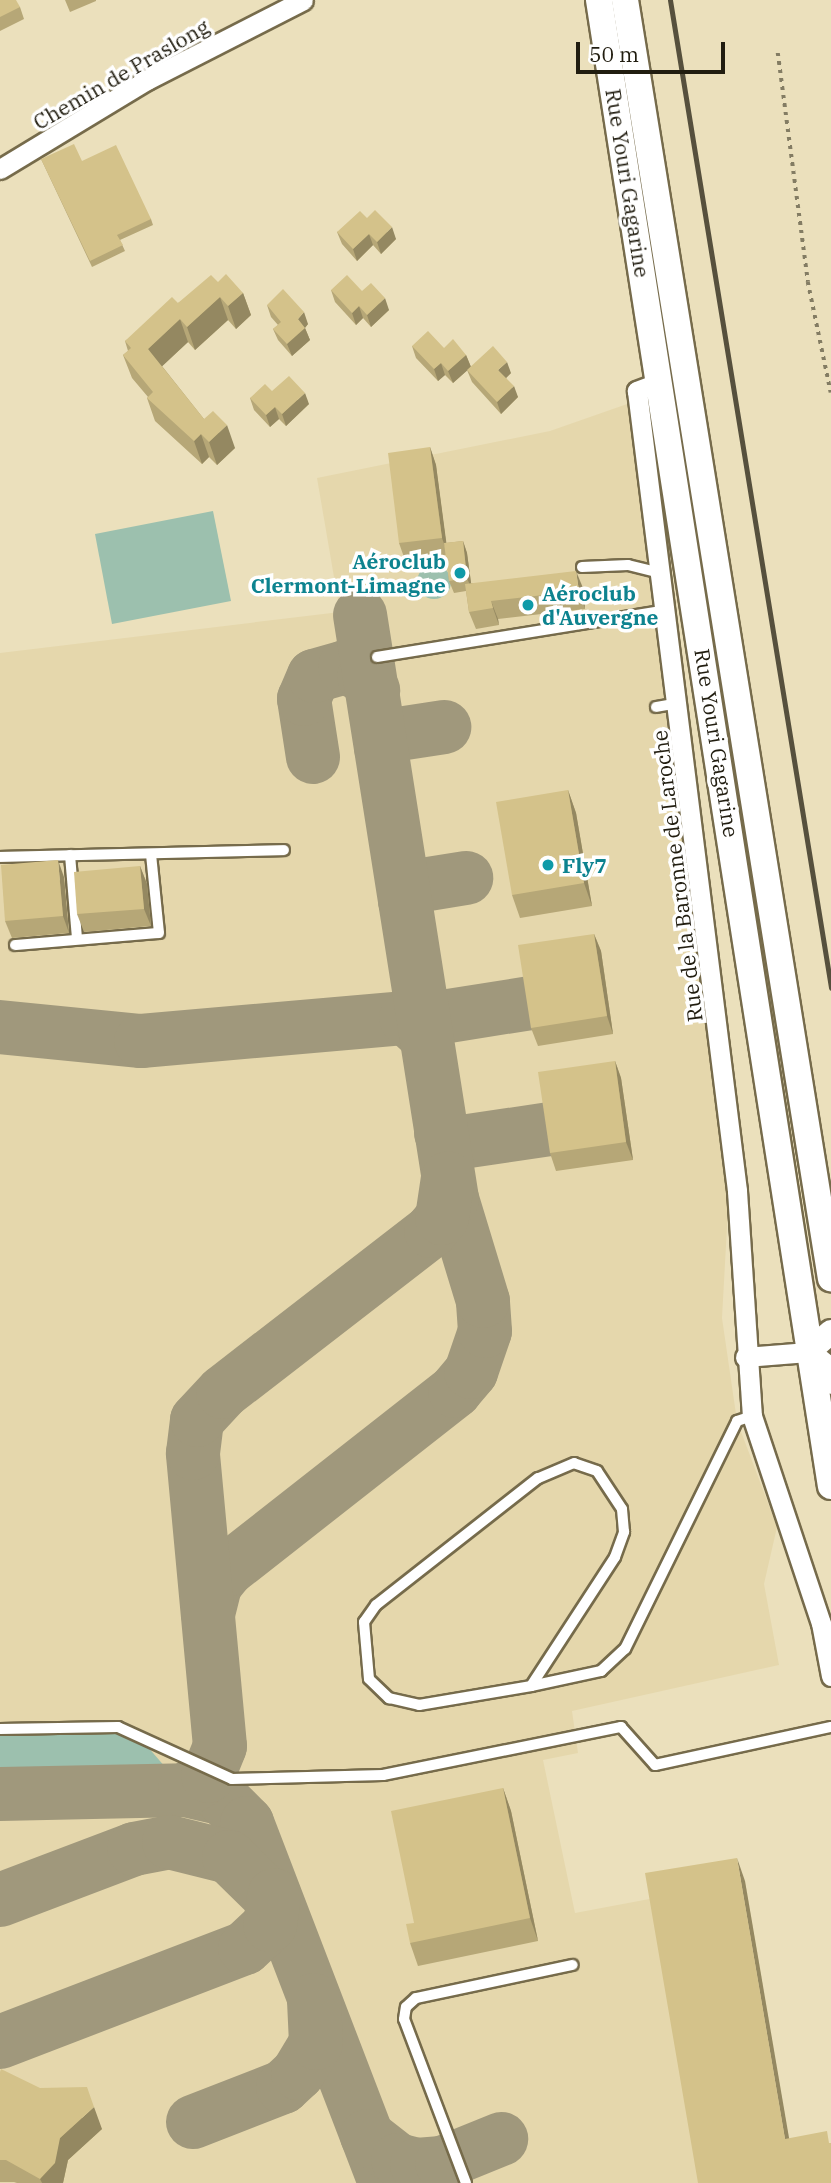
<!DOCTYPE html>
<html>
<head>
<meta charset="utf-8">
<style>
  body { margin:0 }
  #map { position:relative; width:831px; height:2183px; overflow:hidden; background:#ebe0bc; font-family:"IBM Plex Serif",serif }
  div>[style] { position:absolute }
  .built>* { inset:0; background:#e5d7ac }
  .green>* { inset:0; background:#9cc0ae }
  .round { border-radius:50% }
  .taxiway>* { height:54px; margin:-27px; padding:0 27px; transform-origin:27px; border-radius:27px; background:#a0987c }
  .path>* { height:3.5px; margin-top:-1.75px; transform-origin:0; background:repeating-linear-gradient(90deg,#837c63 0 3.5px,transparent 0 8.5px) }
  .roads { filter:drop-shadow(2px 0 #766b4b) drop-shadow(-2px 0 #766b4b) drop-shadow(0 2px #766b4b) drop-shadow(0 -2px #766b4b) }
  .service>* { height:10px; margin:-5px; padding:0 5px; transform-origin:5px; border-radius:5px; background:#fff }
  .minor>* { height:19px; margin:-9.5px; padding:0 9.5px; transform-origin:9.5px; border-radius:9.5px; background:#fff }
  .tertiary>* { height:24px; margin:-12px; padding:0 12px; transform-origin:12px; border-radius:12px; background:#fff }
  .secondary>* { height:26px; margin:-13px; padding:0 13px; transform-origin:13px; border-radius:13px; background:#fff }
  .rail>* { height:5px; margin:-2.5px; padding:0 2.5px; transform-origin:2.5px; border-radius:2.5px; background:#56503d }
  .wall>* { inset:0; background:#b6a777 }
  .shaded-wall>* { inset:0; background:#948861 }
  .building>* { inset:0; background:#d4c28a }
  .dots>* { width:19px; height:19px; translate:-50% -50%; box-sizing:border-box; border:4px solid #fff; border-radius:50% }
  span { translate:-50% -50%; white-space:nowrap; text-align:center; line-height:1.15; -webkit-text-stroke:7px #fff; paint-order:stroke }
  .street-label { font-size:21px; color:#211d10 }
  .culture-label { font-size:21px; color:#0d838f; font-weight:700 }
  .right { translate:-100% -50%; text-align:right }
  .left { translate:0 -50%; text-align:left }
  .scale { position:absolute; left:576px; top:42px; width:149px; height:32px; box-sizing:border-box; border:4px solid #211d10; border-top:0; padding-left:9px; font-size:21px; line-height:24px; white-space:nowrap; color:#211d10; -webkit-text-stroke:5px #fff; paint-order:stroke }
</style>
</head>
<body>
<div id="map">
  <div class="built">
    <div style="clip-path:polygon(630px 403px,729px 1191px,722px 1318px,737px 1421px,777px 1527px,764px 1584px,779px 1665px,572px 1711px,578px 1753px,543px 1760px,575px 1913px,745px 1881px,794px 2170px,831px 2183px,0 2183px,0 653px,340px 612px,317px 478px,550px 431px)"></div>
  </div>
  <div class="green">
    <div style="clip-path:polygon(213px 511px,231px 601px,112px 624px,95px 534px)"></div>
    <div class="round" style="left:417px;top:565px;width:34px;height:34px"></div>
    <div style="clip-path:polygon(0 1723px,128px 1724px,166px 1768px,0 1772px)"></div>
  </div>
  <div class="taxiway">
    <div style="left:381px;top:748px;width:17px;rotate:-50deg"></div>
    <div style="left:392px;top:735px;width:53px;rotate:-8.7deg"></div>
    <div style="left:313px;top:757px;width:59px;rotate:-98.8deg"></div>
    <div style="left:304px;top:699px;width:25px;rotate:-67deg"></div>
    <div style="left:314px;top:676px;width:32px;rotate:-16deg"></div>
    <div style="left:345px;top:667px;width:21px;rotate:25deg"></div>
    <div style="left:364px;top:676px;width:17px;rotate:57deg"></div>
    <div style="left:405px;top:901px;width:19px;rotate:-54deg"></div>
    <div style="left:416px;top:886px;width:51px;rotate:-9.1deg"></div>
    <div style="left:0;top:1027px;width:142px;rotate:5.7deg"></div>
    <div style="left:141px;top:1041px;width:266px;rotate:-5deg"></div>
    <div style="left:406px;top:1018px;width:27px;rotate:42deg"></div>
    <div style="left:426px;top:1036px;width:21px;rotate:-61deg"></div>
    <div style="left:436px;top:1018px;width:96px;rotate:-9deg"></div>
    <div style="left:441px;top:1133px;width:17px;rotate:36deg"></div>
    <div style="left:455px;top:1143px;width:96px;rotate:-8.4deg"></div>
    <div style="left:208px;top:1614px;width:30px;rotate:-76deg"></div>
    <div style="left:215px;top:1585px;width:19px;rotate:-51deg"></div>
    <div style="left:227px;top:1570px;width:290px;rotate:-38.1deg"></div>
    <div style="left:455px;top:1391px;width:25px;rotate:-50deg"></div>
    <div style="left:471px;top:1372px;width:43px;rotate:-71.1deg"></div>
    <div style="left:485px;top:1331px;width:30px;rotate:-94deg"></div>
    <div style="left:483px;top:1301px;width:107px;rotate:-106.9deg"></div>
    <div style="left:452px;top:1199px;width:591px;rotate:-98.95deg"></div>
    <div style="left:185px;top:1790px;width:39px;rotate:13deg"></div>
    <div style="left:223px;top:1799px;width:34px;rotate:45deg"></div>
    <div style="left:247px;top:1823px;width:386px;rotate:69deg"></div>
    <div style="left:0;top:1794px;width:185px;rotate:-1.2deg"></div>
    <div style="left:185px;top:1790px;width:27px;rotate:-31deg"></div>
    <div style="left:208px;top:1776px;width:32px;rotate:-68deg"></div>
    <div style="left:220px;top:1746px;width:294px;rotate:-95.3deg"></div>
    <div style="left:193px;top:1453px;width:33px;rotate:-83deg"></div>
    <div style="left:197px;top:1420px;width:38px;rotate:-47deg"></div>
    <div style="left:223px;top:1392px;width:263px;rotate:-37.7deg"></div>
    <div style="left:431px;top:1231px;width:17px;rotate:-50deg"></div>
    <div style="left:442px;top:1218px;width:40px;rotate:-81.5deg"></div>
    <div style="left:0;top:1900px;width:143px;rotate:-20.8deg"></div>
    <div style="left:134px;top:1849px;width:36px;rotate:-11deg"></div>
    <div style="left:169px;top:1842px;width:62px;rotate:14deg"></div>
    <div style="left:229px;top:1857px;width:62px;rotate:44.3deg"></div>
    <div style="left:0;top:2042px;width:262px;rotate:-21deg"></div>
    <div style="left:245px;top:1948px;width:34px;rotate:-43deg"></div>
    <div style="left:270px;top:1925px;width:30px;rotate:-82deg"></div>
    <div style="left:193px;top:2122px;width:97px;rotate:-21.3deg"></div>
    <div style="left:283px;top:2087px;width:21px;rotate:-43deg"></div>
    <div style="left:298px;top:2073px;width:35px;rotate:-59deg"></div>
    <div style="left:316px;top:2043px;width:43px;rotate:-92.7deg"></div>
    <div style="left:367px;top:2136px;width:39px;rotate:38deg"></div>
    <div style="left:398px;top:2160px;width:20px;rotate:15deg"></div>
    <div style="left:417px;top:2165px;width:25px;rotate:-5deg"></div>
    <div style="left:442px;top:2163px;width:64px;rotate:-22.1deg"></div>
  </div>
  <div class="path">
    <div style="left:778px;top:53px;width:231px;rotate:82.5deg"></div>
    <div style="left:808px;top:282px;width:113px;rotate:78.3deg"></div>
  </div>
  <div class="roads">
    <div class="service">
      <div style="left:582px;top:567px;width:46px;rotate:-2.5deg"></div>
      <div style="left:628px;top:565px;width:34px;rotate:14deg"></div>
      <div style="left:377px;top:657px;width:294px;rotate:-9.2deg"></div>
      <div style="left:656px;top:707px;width:23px;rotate:-10deg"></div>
      <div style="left:70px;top:855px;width:84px;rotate:85.2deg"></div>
      <div style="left:0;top:857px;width:284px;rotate:-1.4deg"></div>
      <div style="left:15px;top:945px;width:144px;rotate:-4.8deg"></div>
      <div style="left:159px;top:933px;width:79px;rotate:-95.8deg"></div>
      <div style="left:531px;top:1686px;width:154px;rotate:-56.9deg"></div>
      <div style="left:615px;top:1557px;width:27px;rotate:-70deg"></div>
      <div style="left:624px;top:1532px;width:23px;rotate:-95deg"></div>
      <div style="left:622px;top:1509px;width:45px;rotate:-123.3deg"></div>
      <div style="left:597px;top:1471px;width:24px;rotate:-161deg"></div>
      <div style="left:574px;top:1463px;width:39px;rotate:157deg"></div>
      <div style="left:538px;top:1478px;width:206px;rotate:141.9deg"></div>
      <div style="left:376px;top:1605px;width:21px;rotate:125deg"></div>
      <div style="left:364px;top:1622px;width:57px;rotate:85deg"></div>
      <div style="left:369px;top:1679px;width:28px;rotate:44deg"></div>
      <div style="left:389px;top:1698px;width:31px;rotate:13deg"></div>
      <div style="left:419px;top:1705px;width:114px;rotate:-9.6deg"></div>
      <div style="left:531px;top:1686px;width:72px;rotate:-12.1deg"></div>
      <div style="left:601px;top:1671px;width:33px;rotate:-43deg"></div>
      <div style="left:625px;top:1649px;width:254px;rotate:-63.8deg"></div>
      <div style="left:737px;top:1421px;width:16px;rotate:-18deg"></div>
      <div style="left:0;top:1729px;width:118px;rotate:-1deg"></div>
      <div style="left:118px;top:1727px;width:125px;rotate:24.5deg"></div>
      <div style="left:232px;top:1779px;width:151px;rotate:-1.5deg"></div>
      <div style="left:383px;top:1775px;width:243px;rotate:-11.4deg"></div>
      <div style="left:621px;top:1727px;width:51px;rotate:48.2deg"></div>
      <div style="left:655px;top:1765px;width:180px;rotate:-12.2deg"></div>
      <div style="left:466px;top:2183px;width:175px;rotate:-110.7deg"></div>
      <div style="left:404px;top:2019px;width:12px;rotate:-81deg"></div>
      <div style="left:406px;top:2007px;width:13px;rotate:-42deg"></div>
      <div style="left:416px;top:1998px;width:160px;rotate:-11.9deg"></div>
    </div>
    <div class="minor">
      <div style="left:0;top:169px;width:172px;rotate:-31.2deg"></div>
      <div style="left:147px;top:80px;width:175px;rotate:-27.1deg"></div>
      <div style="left:660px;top:382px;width:25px;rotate:159deg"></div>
      <div style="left:637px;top:391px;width:806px;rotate:82.87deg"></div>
      <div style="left:737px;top:1191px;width:225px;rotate:86.2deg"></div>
      <div style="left:752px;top:1416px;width:218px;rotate:71.6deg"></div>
      <div style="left:821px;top:1623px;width:54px;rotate:79.3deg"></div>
      <div style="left:745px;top:1357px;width:63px;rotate:-4.5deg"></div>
    </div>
    <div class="tertiary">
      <div style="left:831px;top:1332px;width:30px;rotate:139deg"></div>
      <div style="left:808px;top:1352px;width:27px;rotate:39deg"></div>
      <div style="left:829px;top:1369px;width:13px;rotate:81deg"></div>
    </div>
    <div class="secondary">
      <div style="left:599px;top:0;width:1504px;rotate:81.13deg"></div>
      <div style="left:625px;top:0;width:1295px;rotate:80.85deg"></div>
    </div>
  </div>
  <div class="rail">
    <div style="left:670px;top:0;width:1001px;rotate:80.74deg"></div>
  </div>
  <div class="wall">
    <div style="clip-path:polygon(0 0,20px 7px,24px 19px,0 31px)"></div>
    <div style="clip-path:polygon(65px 0,96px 0,96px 1px,70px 12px)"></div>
    <div style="clip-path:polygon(41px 159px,82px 161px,151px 219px,153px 225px,120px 240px,125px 251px,92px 267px)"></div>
    <div style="clip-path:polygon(367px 218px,396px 239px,381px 254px,373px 245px,357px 261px,342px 244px,337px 232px)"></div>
    <div style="clip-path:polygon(218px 282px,243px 293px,251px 315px,236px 329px,228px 320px,195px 350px,188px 342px,162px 366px,204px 419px,235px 448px,217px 465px,209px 457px,202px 464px,155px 421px,147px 398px,148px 397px,132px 378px,123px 355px,128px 351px,125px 341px,178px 303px)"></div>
    <div style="clip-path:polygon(331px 290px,362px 291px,389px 310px,371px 327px,363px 318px,356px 325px,335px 302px)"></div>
    <div style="clip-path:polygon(267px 305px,308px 324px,305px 328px,310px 340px,292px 356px,278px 340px,273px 329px,278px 325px,271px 317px)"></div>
    <div style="clip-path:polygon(412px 346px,444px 348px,466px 355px,471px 367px,453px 383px,445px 375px,438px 381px,416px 358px)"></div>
    <div style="clip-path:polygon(467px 370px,511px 373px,506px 378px,518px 397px,501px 414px,472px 382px)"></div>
    <div style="clip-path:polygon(272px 391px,309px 404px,286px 426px,279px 419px,270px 427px,254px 410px,250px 398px)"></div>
    <div style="clip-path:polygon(430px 447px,436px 465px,446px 543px,463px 541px,467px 553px,471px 583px,583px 588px,585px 609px,498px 619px,499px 625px,476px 629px,469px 612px,466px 591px,454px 593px,449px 581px,446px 555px,405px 560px,399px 543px)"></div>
    <div style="clip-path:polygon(568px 790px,576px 813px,592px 906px,520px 918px,512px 895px)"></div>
    <div style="clip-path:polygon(140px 866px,147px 884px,151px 926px,84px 932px,77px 914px)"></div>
    <div style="clip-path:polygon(64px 877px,69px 933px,12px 938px,5px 921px)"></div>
    <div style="clip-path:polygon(594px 934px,601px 951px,613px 1034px,538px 1046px,531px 1028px)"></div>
    <div style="clip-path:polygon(615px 1061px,621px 1078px,633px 1160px,556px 1171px,550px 1153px)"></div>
    <div style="clip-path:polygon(503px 1788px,511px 1811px,538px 1941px,418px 1966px,410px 1943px)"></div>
    <div style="clip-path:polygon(0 2072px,102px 2129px,68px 2160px,63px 2183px,17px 2183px,14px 2182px,0 2182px)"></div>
  </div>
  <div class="shaded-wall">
    <div style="clip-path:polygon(392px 227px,396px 239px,381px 254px,377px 242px)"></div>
    <div style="clip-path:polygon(369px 234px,373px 245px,357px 261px,353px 249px)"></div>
    <div style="clip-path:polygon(243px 293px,251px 315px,236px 329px,228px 306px)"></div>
    <div style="clip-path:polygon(220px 297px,228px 320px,195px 350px,187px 327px)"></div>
    <div style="clip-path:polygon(385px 298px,389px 310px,371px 327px,367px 315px)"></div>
    <div style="clip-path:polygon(359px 306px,363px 318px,356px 325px,352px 313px)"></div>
    <div style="clip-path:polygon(304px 312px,308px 324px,304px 329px,305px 328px,310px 340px,292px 356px,287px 344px,298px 319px)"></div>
    <div style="clip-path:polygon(180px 319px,188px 342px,156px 372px,148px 349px)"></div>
    <div style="clip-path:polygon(466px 355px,471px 367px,453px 383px,448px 371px)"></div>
    <div style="clip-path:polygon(507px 362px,511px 373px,503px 381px,498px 370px)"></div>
    <div style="clip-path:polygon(441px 363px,445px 375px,438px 381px,434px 369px)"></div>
    <div style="clip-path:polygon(514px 386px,518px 397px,501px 414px,497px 402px)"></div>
    <div style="clip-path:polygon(305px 393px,309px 404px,286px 426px,282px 414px)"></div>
    <div style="clip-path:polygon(275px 407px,279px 419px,270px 427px,266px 415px)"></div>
    <div style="clip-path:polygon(227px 425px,235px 448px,217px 465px,209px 442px)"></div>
    <div style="clip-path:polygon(201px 434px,209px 457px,202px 464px,194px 441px)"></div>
    <div style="clip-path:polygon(430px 447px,436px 465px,448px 555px,442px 538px)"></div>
    <div style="clip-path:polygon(463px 541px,467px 553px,472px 590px,467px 578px)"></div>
    <div style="clip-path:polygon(576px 571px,583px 588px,585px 609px,579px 591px)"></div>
    <div style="clip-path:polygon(491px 601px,498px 619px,499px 625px,493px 608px)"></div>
    <div style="clip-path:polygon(568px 790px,576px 813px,592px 906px,584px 883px)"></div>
    <div style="clip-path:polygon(58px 860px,64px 877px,69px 933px,63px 916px)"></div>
    <div style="clip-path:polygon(140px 866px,147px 884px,151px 926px,144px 909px)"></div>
    <div style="clip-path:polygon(594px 934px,601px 951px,613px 1034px,607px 1016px)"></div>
    <div style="clip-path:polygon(615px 1061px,621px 1078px,633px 1160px,626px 1142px)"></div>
    <div style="clip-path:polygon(503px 1788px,511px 1811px,538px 1941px,530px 1918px)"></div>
    <div style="clip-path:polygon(737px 1858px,745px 1881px,793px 2161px,785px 2139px)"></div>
    <div style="clip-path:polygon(94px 2107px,102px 2129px,68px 2160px,63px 2183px,42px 2183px,40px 2179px,60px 2138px)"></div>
  </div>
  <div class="building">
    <div style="clip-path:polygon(0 0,16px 0,20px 7px,0 17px)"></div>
    <div style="clip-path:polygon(74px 144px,82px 161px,116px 145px,151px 219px,117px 235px,123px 245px,90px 261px,41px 159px)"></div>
    <div style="clip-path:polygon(375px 210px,392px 227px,377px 242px,369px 234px,353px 249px,337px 232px,360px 211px,367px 218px)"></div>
    <div style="clip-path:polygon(226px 274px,243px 293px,228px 306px,220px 297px,187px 327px,180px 319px,148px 349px,204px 419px,213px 411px,227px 425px,209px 442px,201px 434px,194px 441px,147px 398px,153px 392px,123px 355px,131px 348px,125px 341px,172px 297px,178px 303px,211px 275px,218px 282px)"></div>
    <div style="clip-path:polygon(347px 275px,362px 291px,371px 283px,385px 298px,367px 315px,359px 306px,352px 313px,331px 290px)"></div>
    <div style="clip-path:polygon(283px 289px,304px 312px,298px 319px,305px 328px,287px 344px,273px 329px,281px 322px,267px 305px)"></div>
    <div style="clip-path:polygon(428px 331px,444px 348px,453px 339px,466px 355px,448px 371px,441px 363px,434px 369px,412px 346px)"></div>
    <div style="clip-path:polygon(493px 346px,507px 362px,498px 370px,514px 386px,497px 402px,467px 370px)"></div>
    <div style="clip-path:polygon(289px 376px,305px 393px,282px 414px,275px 407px,266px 415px,250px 398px,265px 384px,272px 391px)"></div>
    <div style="clip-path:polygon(430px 447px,442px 538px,399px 543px,388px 453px)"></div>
    <div style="clip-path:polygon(463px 541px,467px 578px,449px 581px,444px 543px)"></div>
    <div style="clip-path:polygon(576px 571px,579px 591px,491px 601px,493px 608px,469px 612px,465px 584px)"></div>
    <div style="clip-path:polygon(568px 790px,584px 883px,512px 895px,496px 802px)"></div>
    <div style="clip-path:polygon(58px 860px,63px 916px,5px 921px,1px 865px)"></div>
    <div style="clip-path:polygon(140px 866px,144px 909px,77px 914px,74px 872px)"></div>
    <div style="clip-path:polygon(594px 934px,607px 1016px,531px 1028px,518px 945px)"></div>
    <div style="clip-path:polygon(615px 1061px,626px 1142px,550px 1153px,538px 1072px)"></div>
    <div style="clip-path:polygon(503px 1788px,530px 1918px,410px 1943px,406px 1924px,414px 1923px,391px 1811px)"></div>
    <div style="clip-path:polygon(737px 1858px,785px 2139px,827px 2131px,829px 2143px,831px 2143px,831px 2183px,698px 2183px,645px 1873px)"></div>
    <div style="clip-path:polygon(1px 2069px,40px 2088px,87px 2087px,94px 2107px,60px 2138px,55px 2163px,40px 2179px,6px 2160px,0 2160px,0 2072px)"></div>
  </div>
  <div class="dots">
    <div style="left:460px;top:573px;background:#0f9aa8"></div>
    <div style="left:528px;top:605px;background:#0f9aa8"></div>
    <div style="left:548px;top:865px;background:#0f9aa8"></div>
  </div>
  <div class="street-label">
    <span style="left:121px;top:74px;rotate:-30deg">Chemin de Praslong</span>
    <span style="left:628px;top:183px;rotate:81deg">Rue Youri Gagarine</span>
    <span style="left:717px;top:743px;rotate:81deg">Rue Youri Gagarine</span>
    <span style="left:677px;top:876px;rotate:-97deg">Rue de la Baronne de Laroche</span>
  </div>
  <div class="culture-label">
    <span class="right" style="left:446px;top:573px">Aéroclub<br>Clermont-Limagne</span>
    <span class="left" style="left:542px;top:605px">Aéroclub<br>d'Auvergne</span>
    <span class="left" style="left:562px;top:865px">Fly7</span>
  </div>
  <div class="scale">50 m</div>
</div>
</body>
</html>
